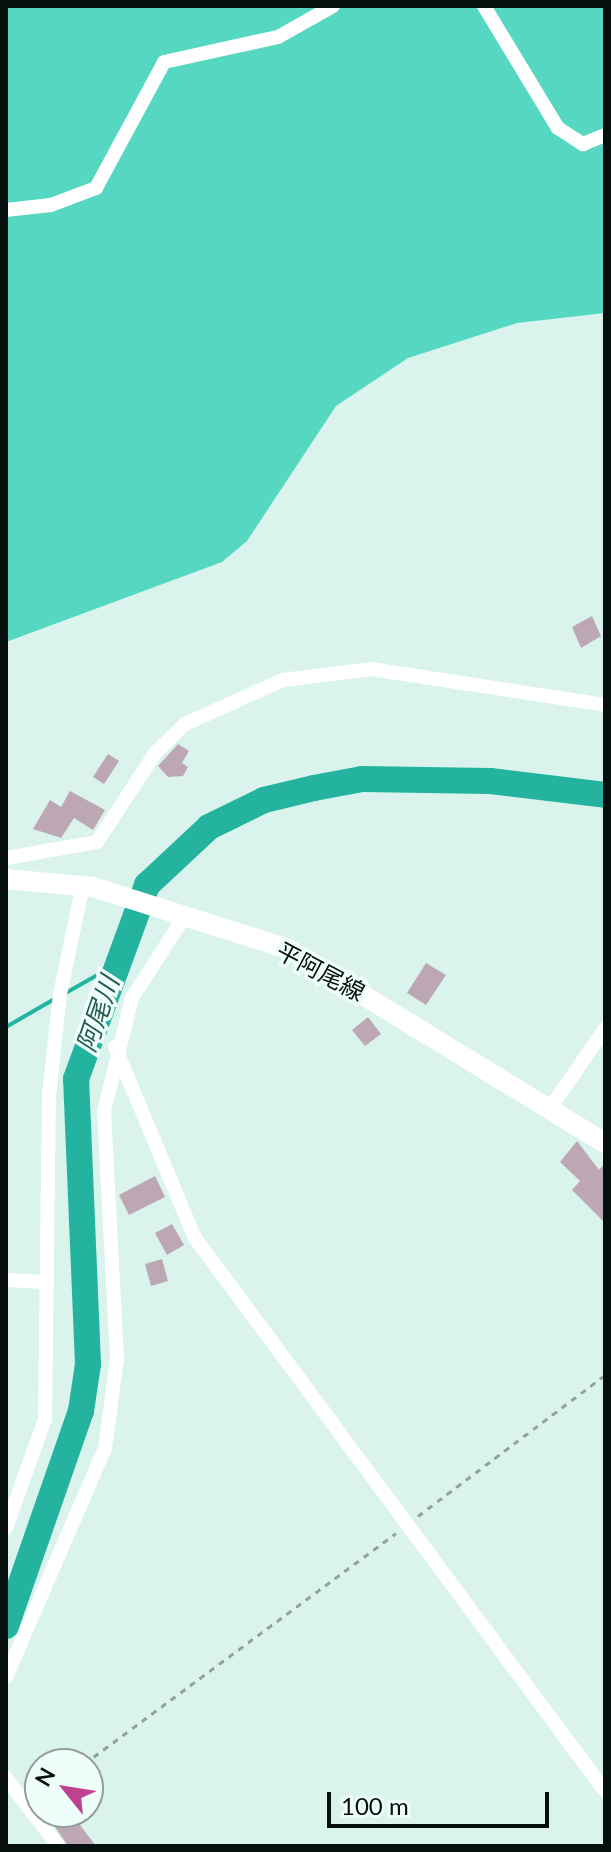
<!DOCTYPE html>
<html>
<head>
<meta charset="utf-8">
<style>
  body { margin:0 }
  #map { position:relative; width:611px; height:1852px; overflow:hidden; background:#daf4ed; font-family:Lato,"Noto Sans JP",sans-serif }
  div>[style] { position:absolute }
  .forest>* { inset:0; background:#55d7c1 }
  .stream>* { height:4px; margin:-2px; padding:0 2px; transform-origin:2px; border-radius:2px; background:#23b39e }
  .river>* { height:26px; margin:-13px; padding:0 13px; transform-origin:13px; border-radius:13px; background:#23b39e }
  .building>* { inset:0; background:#bca7b2 }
  .path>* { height:3px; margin-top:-1.5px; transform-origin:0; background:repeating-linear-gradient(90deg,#90a49f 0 6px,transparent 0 12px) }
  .street>* { height:14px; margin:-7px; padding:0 7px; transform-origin:7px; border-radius:7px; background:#fff }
  .secondary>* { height:20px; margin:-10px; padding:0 10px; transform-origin:10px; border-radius:10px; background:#fff }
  span { translate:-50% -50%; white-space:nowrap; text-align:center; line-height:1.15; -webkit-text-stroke:7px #effefa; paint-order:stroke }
  .street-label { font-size:24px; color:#060f0d }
  .water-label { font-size:26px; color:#255b51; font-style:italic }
  .frame { position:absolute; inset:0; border:8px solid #060f0d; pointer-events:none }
  .north { position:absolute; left:24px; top:1748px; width:80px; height:80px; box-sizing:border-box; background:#effefa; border:2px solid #929e9b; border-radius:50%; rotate:300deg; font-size:22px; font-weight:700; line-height:32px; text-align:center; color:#060f0d }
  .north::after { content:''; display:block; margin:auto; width:28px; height:36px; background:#bf4290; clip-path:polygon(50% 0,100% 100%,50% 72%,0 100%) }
  .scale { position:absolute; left:327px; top:1792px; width:222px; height:36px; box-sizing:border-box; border:4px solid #060f0d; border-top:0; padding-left:10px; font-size:24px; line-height:28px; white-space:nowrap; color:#060f0d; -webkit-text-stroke:6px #effefa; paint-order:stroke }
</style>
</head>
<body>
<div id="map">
  <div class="forest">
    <div style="clip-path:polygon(6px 6px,605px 6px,605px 313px,517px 323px,408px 358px,336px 406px,247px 541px,222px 562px,6px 642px)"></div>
  </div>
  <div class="stream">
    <div style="left:64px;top:994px;width:56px;rotate:-29.7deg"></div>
    <div style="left:6px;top:1027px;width:58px;rotate:-30.1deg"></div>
  </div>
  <div class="river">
    <div style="left:6px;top:1626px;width:228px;rotate:-70.8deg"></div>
    <div style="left:81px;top:1411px;width:48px;rotate:-81.5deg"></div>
    <div style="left:88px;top:1364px;width:285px;rotate:-92.4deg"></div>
    <div style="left:76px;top:1079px;width:207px;rotate:-69.9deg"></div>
    <div style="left:147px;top:885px;width:85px;rotate:-43.1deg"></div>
    <div style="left:209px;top:827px;width:61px;rotate:-26.1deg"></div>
    <div style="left:264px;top:800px;width:51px;rotate:-13.5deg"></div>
    <div style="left:314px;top:788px;width:49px;rotate:-10.6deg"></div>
    <div style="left:362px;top:779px;width:128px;rotate:0.9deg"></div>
    <div style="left:490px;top:781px;width:116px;rotate:6.9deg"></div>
  </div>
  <div class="building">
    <div style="clip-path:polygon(592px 616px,601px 636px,581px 648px,572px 627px)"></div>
    <div style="clip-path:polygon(178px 744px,189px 751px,182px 763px,188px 767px,183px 776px,168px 777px,158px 766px)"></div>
    <div style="clip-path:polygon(108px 754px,119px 761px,104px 784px,93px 777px)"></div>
    <div style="clip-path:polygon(70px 791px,105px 810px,93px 830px,74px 818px,61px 838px,33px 829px,50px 800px,61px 807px)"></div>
    <div style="clip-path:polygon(426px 963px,446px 975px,426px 1005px,407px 993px)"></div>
    <div style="clip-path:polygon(368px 1017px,381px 1034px,365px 1046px,352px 1030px)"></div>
    <div style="clip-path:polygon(577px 1141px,599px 1170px,605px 1163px,605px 1223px,572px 1190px,580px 1181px,560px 1162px)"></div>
    <div style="clip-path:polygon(155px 1176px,165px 1197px,129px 1215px,119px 1195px)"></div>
    <div style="clip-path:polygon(172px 1224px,184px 1245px,167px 1255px,155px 1233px)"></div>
    <div style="clip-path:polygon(162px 1259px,168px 1281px,151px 1286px,145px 1264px)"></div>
    <div style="clip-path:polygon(45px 1812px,70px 1812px,96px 1846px,68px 1846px)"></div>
  </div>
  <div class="path">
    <div style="left:418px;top:1516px;width:234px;rotate:-37deg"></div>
    <div style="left:84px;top:1764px;width:388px;rotate:-36.5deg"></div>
  </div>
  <div class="street">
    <div style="left:484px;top:6px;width:143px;rotate:58.8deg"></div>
    <div style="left:558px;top:128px;width:30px;rotate:33deg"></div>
    <div style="left:583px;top:144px;width:24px;rotate:-22deg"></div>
    <div style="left:6px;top:210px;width:45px;rotate:-6.3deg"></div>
    <div style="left:51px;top:205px;width:48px;rotate:-20.7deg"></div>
    <div style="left:96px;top:188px;width:143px;rotate:-61.6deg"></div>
    <div style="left:164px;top:62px;width:117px;rotate:-12.4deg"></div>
    <div style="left:278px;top:37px;width:63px;rotate:-29.4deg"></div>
    <div style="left:6px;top:858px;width:92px;rotate:-10deg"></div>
    <div style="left:97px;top:842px;width:108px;rotate:-56.8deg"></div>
    <div style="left:156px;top:752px;width:40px;rotate:-44deg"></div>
    <div style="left:185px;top:724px;width:107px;rotate:-24.2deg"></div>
    <div style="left:283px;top:680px;width:89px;rotate:-7.1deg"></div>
    <div style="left:371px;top:669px;width:237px;rotate:8.7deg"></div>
    <div style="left:115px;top:1047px;width:207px;rotate:67.3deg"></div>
    <div style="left:195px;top:1238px;width:688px;rotate:53.45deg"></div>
    <div style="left:550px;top:1108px;width:96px;rotate:-55.2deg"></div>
    <div style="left:6px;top:1280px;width:41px;rotate:2.8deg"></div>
    <div style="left:6px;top:1528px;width:116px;rotate:-70.3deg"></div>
    <div style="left:45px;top:1419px;width:324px;rotate:-89.3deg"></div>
    <div style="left:49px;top:1095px;width:102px;rotate:-83.8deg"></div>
    <div style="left:60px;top:994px;width:106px;rotate:-78.1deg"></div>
    <div style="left:6px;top:1677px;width:249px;rotate:-66.6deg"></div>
    <div style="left:105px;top:1448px;width:90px;rotate:-82.3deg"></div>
    <div style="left:117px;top:1359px;width:248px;rotate:-93deg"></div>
    <div style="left:104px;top:1111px;width:116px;rotate:-76.1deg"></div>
    <div style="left:132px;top:998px;width:96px;rotate:-57.3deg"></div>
    <div style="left:6px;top:1778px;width:86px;rotate:52.6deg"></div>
  </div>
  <div class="secondary">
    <div style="left:6px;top:879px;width:87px;rotate:5.3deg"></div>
    <div style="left:93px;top:887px;width:205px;rotate:17.6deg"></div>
    <div style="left:288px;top:949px;width:372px;rotate:31.5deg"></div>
  </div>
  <div class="street-label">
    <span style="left:321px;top:971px;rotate:28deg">平阿尾線</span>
  </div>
  <div class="water-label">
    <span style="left:98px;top:1014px;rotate:-71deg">阿尾川</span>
  </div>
  <div class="frame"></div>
  <div class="north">N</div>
  <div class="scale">100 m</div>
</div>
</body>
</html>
